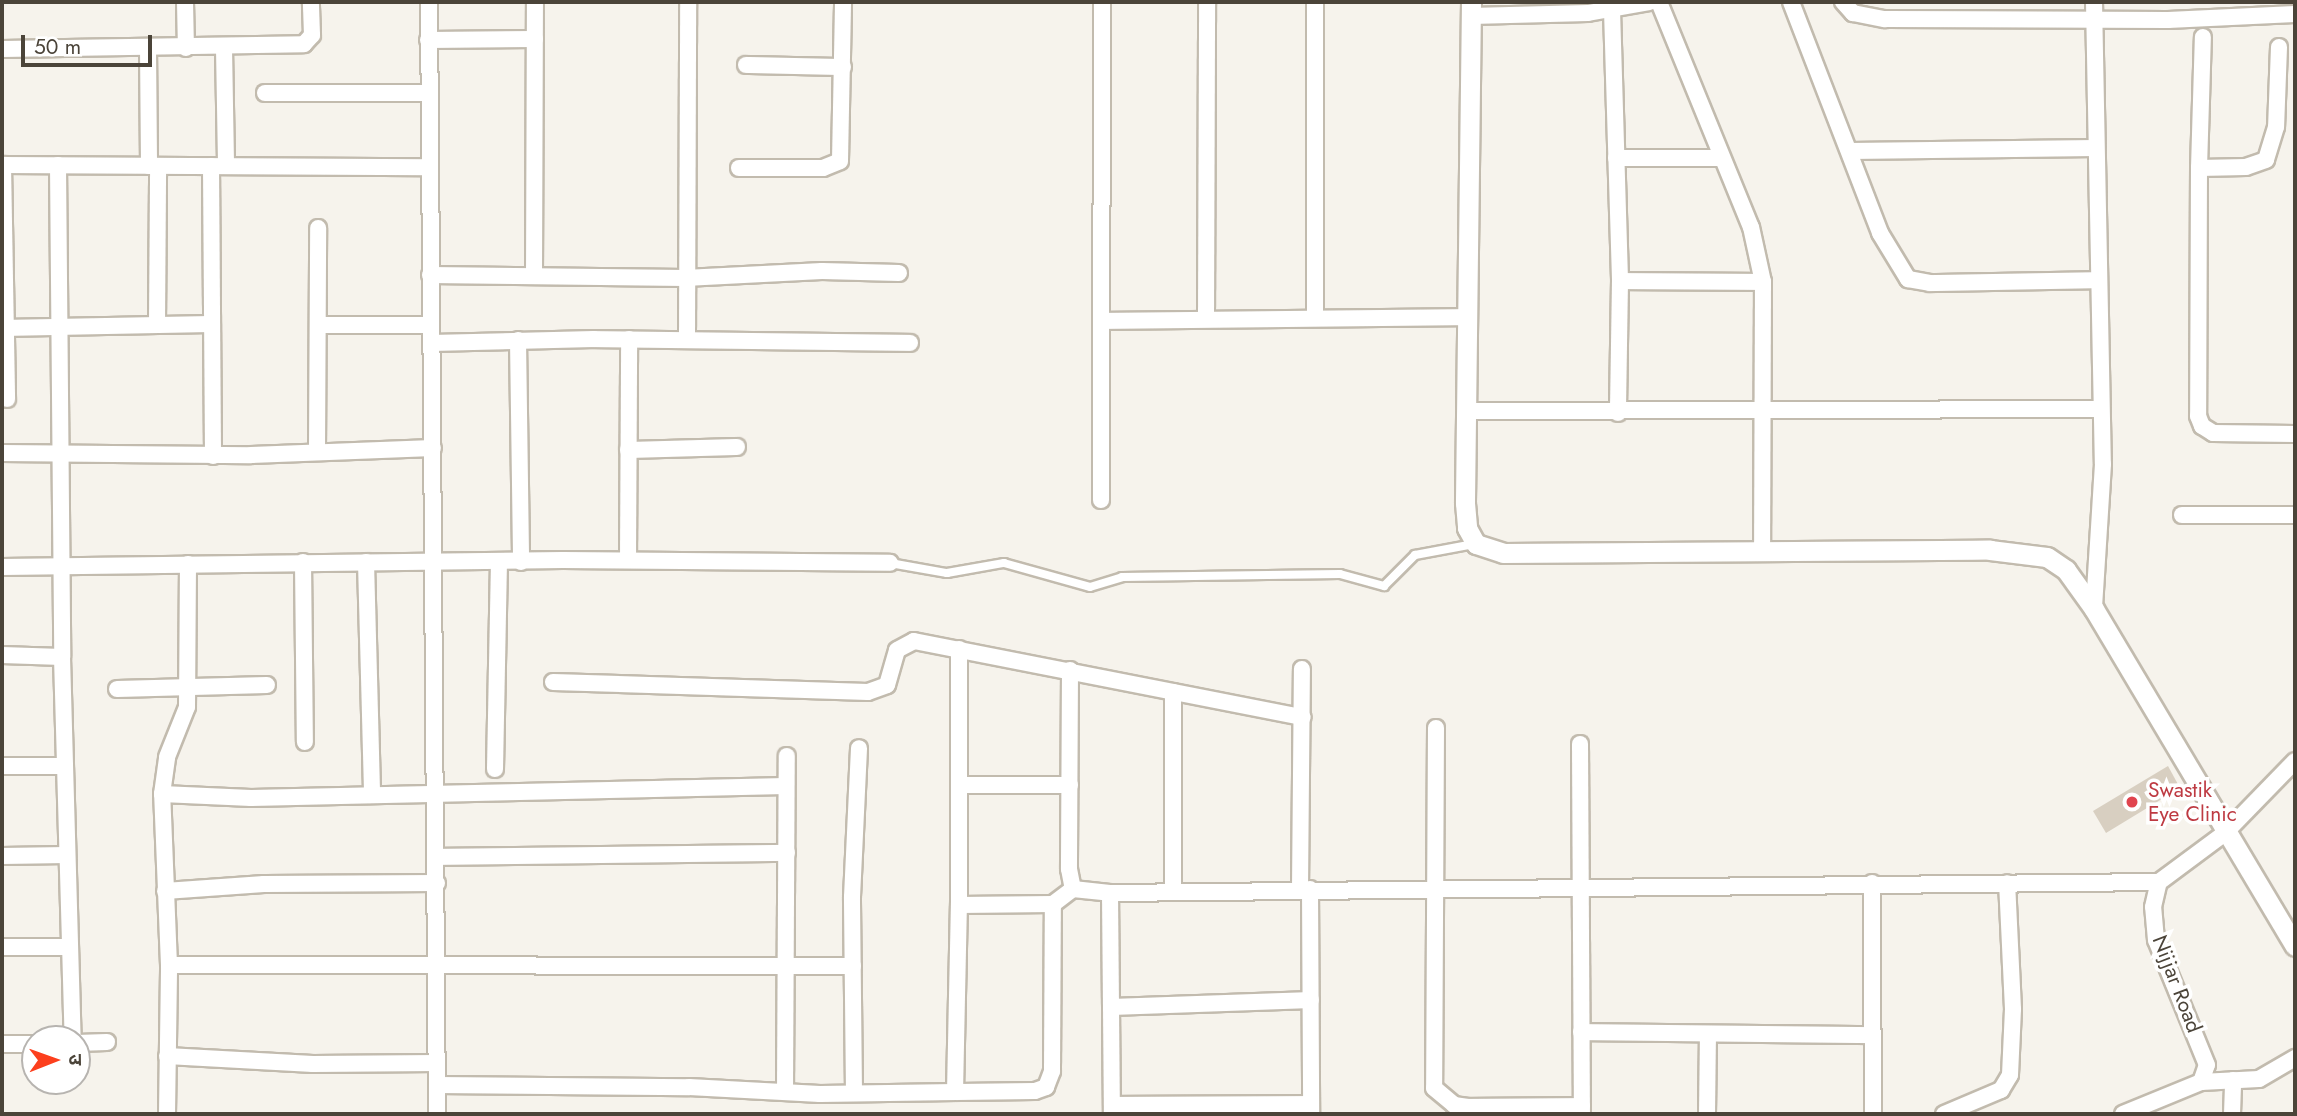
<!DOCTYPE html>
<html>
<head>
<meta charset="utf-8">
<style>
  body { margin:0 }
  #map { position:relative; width:2297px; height:1116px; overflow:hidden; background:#f6f3ec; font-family:Jost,"Noto Sans Devanagari",sans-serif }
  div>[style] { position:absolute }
  .building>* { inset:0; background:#d8cfc1 }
  .roads { filter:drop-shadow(2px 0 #c2bbae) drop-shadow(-2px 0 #c2bbae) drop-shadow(0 2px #c2bbae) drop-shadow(0 -2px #c2bbae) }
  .service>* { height:8px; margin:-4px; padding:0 4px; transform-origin:4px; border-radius:4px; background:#fff }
  .minor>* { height:16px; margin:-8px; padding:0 8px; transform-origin:8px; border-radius:8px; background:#fff }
  .tertiary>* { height:19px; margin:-9.5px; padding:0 9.5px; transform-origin:9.5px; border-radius:9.5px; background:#fff }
  .dots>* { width:19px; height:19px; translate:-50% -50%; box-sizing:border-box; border:4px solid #fff; border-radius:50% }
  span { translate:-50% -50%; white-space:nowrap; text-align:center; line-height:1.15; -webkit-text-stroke:7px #fff; paint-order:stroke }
  .health-label { font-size:21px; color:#be3a42 }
  .left { translate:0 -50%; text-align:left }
  .street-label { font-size:21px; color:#4b4439 }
  .frame { position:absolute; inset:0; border:4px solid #4b4439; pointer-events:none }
  .north { position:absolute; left:21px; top:1025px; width:70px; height:70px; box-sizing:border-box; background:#fff; border:2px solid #b7b4b0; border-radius:50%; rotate:89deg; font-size:19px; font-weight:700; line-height:28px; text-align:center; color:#4b4439 }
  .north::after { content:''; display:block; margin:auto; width:24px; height:32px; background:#fc3f1d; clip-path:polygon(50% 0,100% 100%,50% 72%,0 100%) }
  .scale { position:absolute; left:21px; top:35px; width:131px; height:32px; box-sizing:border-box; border:4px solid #4b4439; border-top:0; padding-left:9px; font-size:21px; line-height:24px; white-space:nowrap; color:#4b4439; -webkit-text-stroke:5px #fff; paint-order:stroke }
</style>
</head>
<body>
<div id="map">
  <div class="building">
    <div style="clip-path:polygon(2168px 766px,2180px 788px,2106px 833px,2093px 811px)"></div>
  </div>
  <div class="roads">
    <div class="service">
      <div style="left:890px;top:563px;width:58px;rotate:10deg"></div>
      <div style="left:947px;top:573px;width:58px;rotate:-10deg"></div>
      <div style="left:1004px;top:563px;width:89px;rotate:15.6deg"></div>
      <div style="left:1090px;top:587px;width:34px;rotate:-17deg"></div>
      <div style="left:1122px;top:577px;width:218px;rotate:-0.8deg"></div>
      <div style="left:1340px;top:574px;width:46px;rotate:15.3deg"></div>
      <div style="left:1384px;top:586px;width:44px;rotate:-45deg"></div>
      <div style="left:1415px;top:555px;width:60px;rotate:-10.6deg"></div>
    </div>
    <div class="minor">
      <div style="left:185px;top:2px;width:46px;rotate:88.8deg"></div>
      <div style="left:429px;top:2px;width:1112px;rotate:89.59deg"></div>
      <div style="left:1659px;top:2px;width:243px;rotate:67.8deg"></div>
      <div style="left:1751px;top:227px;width:56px;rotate:77.7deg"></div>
      <div style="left:1763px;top:282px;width:270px;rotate:90.2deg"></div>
      <div style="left:1791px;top:2px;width:248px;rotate:68.9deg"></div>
      <div style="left:1880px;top:233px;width:54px;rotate:58.7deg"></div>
      <div style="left:1908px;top:279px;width:22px;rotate:10deg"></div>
      <div style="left:1930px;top:283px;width:169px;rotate:-1deg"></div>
      <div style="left:1843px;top:2px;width:15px;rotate:48deg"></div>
      <div style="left:1853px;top:13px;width:33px;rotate:11deg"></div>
      <div style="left:1885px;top:19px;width:283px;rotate:0.2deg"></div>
      <div style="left:2168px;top:20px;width:127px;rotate:-2.7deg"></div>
      <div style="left:2094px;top:2px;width:462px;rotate:88.9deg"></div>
      <div style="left:2103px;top:464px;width:145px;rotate:93.6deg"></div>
      <div style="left:1612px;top:10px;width:271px;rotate:88.3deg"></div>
      <div style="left:1620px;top:281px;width:132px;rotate:90.9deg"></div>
      <div style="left:1471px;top:16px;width:117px;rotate:-1.5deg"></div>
      <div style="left:1588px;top:13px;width:62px;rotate:-10.2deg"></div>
      <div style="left:428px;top:40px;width:107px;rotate:-0.5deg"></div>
      <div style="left:2279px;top:47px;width:80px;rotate:92.1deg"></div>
      <div style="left:2276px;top:127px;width:34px;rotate:107deg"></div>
      <div style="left:2266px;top:160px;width:21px;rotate:161deg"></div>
      <div style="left:2246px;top:167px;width:47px;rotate:178.8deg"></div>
      <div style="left:2199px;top:168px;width:248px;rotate:90.2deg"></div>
      <div style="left:2198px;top:416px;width:11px;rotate:68deg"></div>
      <div style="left:2202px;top:426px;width:13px;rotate:32deg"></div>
      <div style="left:2213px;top:433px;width:82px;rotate:0.7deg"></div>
      <div style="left:148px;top:48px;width:118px;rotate:89.5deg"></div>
      <div style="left:224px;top:48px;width:118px;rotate:89deg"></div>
      <div style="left:2px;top:49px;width:302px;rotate:-0.9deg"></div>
      <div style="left:304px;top:44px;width:12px;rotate:-48deg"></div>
      <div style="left:312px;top:35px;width:33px;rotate:-92deg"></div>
      <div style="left:746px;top:65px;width:97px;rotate:1.2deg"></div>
      <div style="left:265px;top:93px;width:164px"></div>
      <div style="left:1850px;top:151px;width:246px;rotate:-0.7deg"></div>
      <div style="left:1616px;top:158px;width:104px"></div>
      <div style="left:2px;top:165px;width:427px;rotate:0.3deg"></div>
      <div style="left:3px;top:165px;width:234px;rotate:89deg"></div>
      <div style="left:58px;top:165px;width:492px;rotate:89.5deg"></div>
      <div style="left:62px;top:657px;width:382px;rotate:88.4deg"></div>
      <div style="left:211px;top:166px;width:290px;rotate:89.6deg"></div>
      <div style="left:739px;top:168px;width:84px"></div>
      <div style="left:823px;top:168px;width:18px;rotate:-22deg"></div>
      <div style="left:840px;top:161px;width:159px;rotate:-88.9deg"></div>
      <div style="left:2199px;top:168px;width:131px;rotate:-88.3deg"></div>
      <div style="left:430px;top:275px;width:255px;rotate:0.7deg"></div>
      <div style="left:685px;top:278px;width:137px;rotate:-2.9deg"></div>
      <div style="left:822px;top:271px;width:77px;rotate:1.5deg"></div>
      <div style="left:534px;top:276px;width:274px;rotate:-89.8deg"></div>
      <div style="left:1620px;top:281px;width:143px;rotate:0.4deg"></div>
      <div style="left:1315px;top:318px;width:316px;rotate:-90deg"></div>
      <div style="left:1206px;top:319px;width:317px;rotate:-89.8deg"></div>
      <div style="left:1104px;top:321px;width:365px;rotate:-0.6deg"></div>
      <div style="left:157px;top:325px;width:159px;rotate:-89.6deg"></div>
      <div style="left:318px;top:325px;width:113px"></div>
      <div style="left:2px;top:328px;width:209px;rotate:-1.1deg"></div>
      <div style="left:518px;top:340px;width:222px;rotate:89.2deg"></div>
      <div style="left:687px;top:340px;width:338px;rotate:-89.8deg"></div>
      <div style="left:431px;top:343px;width:163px;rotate:-1.4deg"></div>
      <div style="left:594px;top:339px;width:316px;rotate:0.7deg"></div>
      <div style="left:1467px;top:411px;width:634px;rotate:-0.18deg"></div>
      <div style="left:628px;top:450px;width:109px;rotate:-1.6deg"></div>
      <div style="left:317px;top:451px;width:223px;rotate:-89.7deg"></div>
      <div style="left:2px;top:453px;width:249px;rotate:0.5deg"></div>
      <div style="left:251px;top:455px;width:182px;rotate:-2.2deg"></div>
      <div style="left:1101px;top:500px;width:498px;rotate:-89.9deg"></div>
      <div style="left:2182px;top:515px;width:113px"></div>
      <div style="left:628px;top:560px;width:221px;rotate:-89.7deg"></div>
      <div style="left:303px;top:562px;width:180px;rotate:89.4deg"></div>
      <div style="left:366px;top:562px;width:233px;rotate:88.5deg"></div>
      <div style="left:2px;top:567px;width:561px;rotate:-0.71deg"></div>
      <div style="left:563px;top:560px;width:327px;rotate:0.5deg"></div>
      <div style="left:959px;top:649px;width:256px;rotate:90deg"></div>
      <div style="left:959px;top:905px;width:94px;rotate:-0.6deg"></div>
      <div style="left:1053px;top:904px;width:25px;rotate:-37deg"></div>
      <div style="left:2px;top:655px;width:60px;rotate:1.9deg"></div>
      <div style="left:1070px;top:670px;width:199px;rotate:90.3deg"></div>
      <div style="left:1069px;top:869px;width:20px;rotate:79deg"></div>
      <div style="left:553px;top:682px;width:315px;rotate:1.8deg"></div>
      <div style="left:868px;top:692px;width:20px;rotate:-20deg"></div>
      <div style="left:887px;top:685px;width:36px;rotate:-74deg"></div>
      <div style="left:897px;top:650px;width:19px;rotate:-28deg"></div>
      <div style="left:914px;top:641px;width:396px;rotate:11.1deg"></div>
      <div style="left:117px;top:689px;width:150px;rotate:-1.5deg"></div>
      <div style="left:1173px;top:692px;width:200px;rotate:90deg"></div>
      <div style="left:1436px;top:728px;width:360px;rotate:90.3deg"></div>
      <div style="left:1434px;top:1088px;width:26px;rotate:40deg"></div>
      <div style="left:1454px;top:1105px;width:14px;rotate:8deg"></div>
      <div style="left:1468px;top:1107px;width:114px;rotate:-0.5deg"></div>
      <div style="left:1580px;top:744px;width:370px;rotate:89.7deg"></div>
      <div style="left:2px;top:766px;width:63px"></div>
      <div style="left:495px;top:769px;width:205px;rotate:-88.9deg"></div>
      <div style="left:959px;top:785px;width:111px"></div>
      <div style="left:162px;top:794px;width:89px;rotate:2.6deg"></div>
      <div style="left:251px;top:798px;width:535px;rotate:-1.28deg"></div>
      <div style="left:2px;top:856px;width:65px;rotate:-0.9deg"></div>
      <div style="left:437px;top:857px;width:350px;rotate:-0.7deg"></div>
      <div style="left:1872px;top:883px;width:231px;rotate:89.8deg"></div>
      <div style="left:1073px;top:889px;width:37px;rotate:6deg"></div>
      <div style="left:1110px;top:893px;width:1049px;rotate:-0.6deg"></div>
      <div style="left:1310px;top:889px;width:225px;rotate:89.7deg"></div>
      <div style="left:1300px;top:890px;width:221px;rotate:-89.5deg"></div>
      <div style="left:165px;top:891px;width:99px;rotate:-4deg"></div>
      <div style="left:264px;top:884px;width:173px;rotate:-0.3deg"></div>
      <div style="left:1110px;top:893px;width:221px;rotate:89.5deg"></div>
      <div style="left:2px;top:947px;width:68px"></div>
      <div style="left:169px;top:965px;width:684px;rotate:0.08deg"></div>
      <div style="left:1112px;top:1007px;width:199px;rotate:-2deg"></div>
      <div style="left:1581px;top:1032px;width:292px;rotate:0.6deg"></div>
      <div style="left:77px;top:1043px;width:30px;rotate:-2deg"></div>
      <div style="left:2px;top:1044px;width:33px"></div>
      <div style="left:167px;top:1056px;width:146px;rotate:3.1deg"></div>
      <div style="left:313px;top:1064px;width:124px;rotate:-0.5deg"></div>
      <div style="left:2201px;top:1082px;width:58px;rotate:-3deg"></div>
      <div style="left:2259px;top:1079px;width:42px;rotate:-30.3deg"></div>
      <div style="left:437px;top:1085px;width:252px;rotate:0.5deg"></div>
      <div style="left:689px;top:1087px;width:131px;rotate:3.1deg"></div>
      <div style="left:820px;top:1094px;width:215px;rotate:-0.8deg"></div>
      <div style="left:1035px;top:1091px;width:12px;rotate:-20deg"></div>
      <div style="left:1046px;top:1087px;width:17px;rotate:-69deg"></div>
      <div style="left:1052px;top:1071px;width:167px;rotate:-89.7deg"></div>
      <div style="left:785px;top:1091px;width:335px;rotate:-89.7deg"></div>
      <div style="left:955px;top:1092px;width:187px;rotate:-88.8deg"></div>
      <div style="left:854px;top:1093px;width:196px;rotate:-90.6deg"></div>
      <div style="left:852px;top:897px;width:149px;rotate:-87.3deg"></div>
      <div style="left:1112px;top:1105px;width:199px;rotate:-0.3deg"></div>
      <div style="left:167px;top:1114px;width:149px;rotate:-89.2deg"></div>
      <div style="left:169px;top:965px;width:171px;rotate:-92.3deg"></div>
      <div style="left:162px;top:794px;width:37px;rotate:-82deg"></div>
      <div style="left:167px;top:757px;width:54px;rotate:-68.2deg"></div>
      <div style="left:187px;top:707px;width:143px;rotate:-89.6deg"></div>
      <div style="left:1707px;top:1114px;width:80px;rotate:-89.3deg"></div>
      <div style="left:1944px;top:1114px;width:62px;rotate:-22.8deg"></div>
      <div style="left:2001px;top:1090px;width:17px;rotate:-59deg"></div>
      <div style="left:2010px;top:1075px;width:66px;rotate:-87.4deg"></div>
      <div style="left:2013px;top:1009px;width:126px;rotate:-92.7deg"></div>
      <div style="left:2123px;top:1114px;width:84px;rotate:-22.3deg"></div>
      <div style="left:2201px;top:1082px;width:18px;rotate:-71deg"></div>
      <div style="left:2207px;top:1065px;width:135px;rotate:-112.2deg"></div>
      <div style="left:2156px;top:940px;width:33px;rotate:-95deg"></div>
      <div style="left:2153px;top:907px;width:26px;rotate:-77deg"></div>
      <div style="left:2159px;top:882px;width:82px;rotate:-36.6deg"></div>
      <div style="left:2225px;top:833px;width:100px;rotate:-45.8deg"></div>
      <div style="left:2232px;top:1114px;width:34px;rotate:-88deg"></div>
    </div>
    <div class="tertiary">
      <div style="left:1471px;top:2px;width:501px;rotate:90.69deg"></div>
      <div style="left:1465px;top:503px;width:25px;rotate:85deg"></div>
      <div style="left:1467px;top:528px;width:18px;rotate:61deg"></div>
      <div style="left:1476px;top:544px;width:28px;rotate:18deg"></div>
      <div style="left:1503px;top:553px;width:487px;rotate:-0.4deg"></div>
      <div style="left:1990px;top:550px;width:57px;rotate:7deg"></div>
      <div style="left:2047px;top:557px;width:23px;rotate:34deg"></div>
      <div style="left:2066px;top:570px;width:48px;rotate:54.3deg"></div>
      <div style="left:2094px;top:609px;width:392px;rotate:59.2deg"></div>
    </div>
  </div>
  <div class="dots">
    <div style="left:2132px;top:802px;background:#e0444e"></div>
  </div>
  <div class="health-label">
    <span class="left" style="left:2148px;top:802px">Swastik<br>Eye Clinic</span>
  </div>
  <div class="street-label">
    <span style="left:2177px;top:984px;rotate:69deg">Nijjar Road</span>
  </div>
  <div class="frame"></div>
  <div class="north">उ</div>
  <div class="scale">50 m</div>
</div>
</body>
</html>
